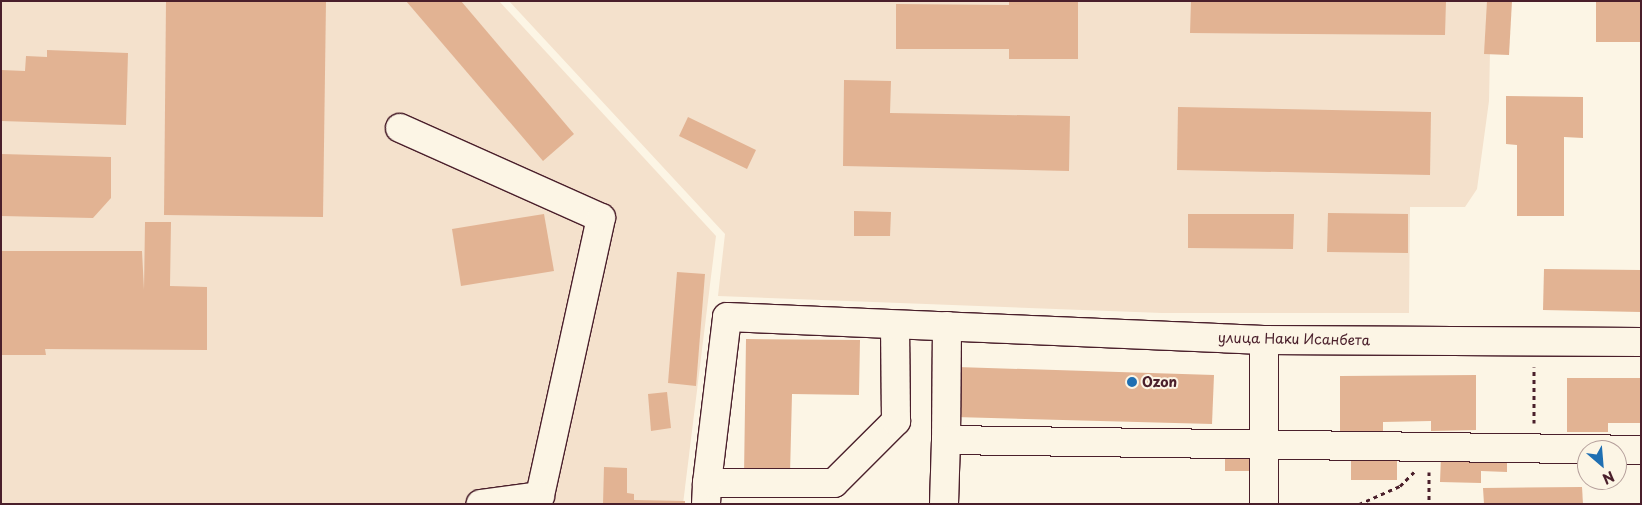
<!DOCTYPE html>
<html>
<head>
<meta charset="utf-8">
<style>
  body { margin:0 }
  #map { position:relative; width:1642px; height:505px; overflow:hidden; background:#fcf5e5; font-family:"Playpen Sans",sans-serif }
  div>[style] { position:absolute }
  .built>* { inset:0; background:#f4e1cc }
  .building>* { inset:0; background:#e2b393 }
  .path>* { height:3px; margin-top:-1.5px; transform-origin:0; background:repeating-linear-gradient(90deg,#4a1f2b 0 4px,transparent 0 8px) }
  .roads { filter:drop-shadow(1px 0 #4a1f2b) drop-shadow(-1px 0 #4a1f2b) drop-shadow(0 1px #4a1f2b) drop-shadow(0 -1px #4a1f2b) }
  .minor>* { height:28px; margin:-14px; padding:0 14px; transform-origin:14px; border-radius:14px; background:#fcf5e5 }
  .dots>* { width:14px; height:14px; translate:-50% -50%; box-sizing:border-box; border:2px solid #fcf5e5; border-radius:50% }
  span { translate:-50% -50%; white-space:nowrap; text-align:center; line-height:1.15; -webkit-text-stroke:4px #fcf5e5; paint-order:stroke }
  .street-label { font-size:14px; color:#4a1f2b }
  .poi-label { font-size:14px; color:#4a1f2b; font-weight:700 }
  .left { translate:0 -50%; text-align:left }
  .frame { position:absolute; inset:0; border:2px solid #4a1f2b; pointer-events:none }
  .north { position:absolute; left:1577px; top:440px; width:50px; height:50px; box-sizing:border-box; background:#fcf5e5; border:1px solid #b59f9b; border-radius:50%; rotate:153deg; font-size:14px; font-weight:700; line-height:20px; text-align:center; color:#4a1f2b }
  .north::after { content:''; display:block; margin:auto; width:18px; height:22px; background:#1f6fb2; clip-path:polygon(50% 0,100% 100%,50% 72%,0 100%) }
</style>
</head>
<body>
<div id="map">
  <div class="built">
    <div style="clip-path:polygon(1px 1px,499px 1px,716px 236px,683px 504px,1px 504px)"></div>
    <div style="clip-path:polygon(509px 1px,1491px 1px,1489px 101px,1477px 189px,1465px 207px,1410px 207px,1409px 313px,1162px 313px,718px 296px,725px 234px)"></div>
  </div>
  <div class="building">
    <div style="clip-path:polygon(166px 1px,326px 1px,323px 217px,164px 215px)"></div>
    <div style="clip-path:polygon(406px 1px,461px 1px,574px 134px,543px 161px)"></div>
    <div style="clip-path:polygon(1009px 1px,1078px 1px,1078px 59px,1009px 59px,1009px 49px,896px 49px,896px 4px,1009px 5px)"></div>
    <div style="clip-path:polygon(1191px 1px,1446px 1px,1445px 35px,1190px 33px)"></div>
    <div style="clip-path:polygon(1487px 1px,1512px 1px,1509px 55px,1484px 54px)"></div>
    <div style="clip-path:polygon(1596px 1px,1641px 1px,1641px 42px,1596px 42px)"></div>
    <div style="clip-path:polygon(47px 50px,128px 53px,126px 125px,1px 121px,1px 70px,25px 71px,26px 56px,47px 57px)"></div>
    <div style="clip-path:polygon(844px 80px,891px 81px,890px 113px,1070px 116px,1069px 171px,843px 166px)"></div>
    <div style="clip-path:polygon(1506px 96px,1583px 97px,1583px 138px,1564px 137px,1564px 216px,1517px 216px,1517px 145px,1506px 144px)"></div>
    <div style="clip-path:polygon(1178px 107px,1431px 112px,1430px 175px,1177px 170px)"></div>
    <div style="clip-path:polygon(688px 117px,756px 150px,747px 169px,679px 136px)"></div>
    <div style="clip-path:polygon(1px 154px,111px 157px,111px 198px,93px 218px,1px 216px)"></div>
    <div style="clip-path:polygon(854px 211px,891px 212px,890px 236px,854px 236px)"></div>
    <div style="clip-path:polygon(1328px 213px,1408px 214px,1408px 253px,1327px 252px)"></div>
    <div style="clip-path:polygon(544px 214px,554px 271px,461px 286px,452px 229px)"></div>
    <div style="clip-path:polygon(1188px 214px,1294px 214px,1293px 249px,1188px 248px)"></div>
    <div style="clip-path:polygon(145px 222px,171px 222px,170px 286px,207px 287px,207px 350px,45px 349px,46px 355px,1px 355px,1px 251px,142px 251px,144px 290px)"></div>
    <div style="clip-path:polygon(1544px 269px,1641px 270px,1641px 312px,1543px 310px)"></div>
    <div style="clip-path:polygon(677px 272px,705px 274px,696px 386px,668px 383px)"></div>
    <div style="clip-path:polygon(746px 339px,860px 340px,859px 395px,792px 394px,790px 475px,744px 475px)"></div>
    <div style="clip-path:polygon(957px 367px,1214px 375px,1212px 424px,955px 417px)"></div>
    <div style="clip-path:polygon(1476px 375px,1476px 430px,1431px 431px,1431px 421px,1383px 422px,1383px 433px,1340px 434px,1340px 376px)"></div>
    <div style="clip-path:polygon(1567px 378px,1641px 378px,1641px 423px,1608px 423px,1608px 432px,1567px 432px)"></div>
    <div style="clip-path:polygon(667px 392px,671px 428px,651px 431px,648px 394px)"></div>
    <div style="clip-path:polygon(1250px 455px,1250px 471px,1225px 471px,1225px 456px)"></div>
    <div style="clip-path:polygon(1441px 456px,1507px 458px,1507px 472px,1481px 471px,1481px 483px,1440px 482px)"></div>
    <div style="clip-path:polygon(1351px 458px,1397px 458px,1397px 480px,1351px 480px)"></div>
    <div style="clip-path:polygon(604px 467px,627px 468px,627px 493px,634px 494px,634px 500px,685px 501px,685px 504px,603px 504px)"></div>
    <div style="clip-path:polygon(1582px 487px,1583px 504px,1484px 504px,1483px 488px)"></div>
  </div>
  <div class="path">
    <div style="left:1534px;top:423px;width:56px;rotate:-90deg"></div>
    <div style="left:1429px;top:472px;width:32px;rotate:90deg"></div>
    <div style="left:1359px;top:504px;width:45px;rotate:-23.7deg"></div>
    <div style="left:1400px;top:486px;width:20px;rotate:-45deg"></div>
  </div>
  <div class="roads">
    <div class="minor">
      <div style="left:400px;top:128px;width:220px;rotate:24.1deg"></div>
      <div style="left:601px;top:218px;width:285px;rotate:102.4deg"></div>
      <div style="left:540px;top:496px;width:60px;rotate:172.3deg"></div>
      <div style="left:947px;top:326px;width:114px;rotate:90.5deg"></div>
      <div style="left:946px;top:440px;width:695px;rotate:0.82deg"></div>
      <div style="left:1264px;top:340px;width:164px;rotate:90deg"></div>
      <div style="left:707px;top:483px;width:127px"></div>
      <div style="left:834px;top:483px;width:88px;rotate:-45deg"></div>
      <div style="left:896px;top:421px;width:96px;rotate:-90.6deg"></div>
      <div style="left:706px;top:504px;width:21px;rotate:-87deg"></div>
      <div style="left:707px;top:483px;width:167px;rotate:-83.1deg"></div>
      <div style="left:727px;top:317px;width:537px;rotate:2.45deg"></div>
      <div style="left:1264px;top:340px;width:377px;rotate:0.3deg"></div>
      <div style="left:944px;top:504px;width:64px;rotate:-88.2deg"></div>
    </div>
  </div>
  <div class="dots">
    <div style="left:1132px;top:382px;background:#1f6fb2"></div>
  </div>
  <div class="street-label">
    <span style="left:1294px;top:339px;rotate:1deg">улица Наки Исанбета</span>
  </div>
  <div class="poi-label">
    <span class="left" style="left:1142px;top:382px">Ozon</span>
  </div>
  <div class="frame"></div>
  <div class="north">N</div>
</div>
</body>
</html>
